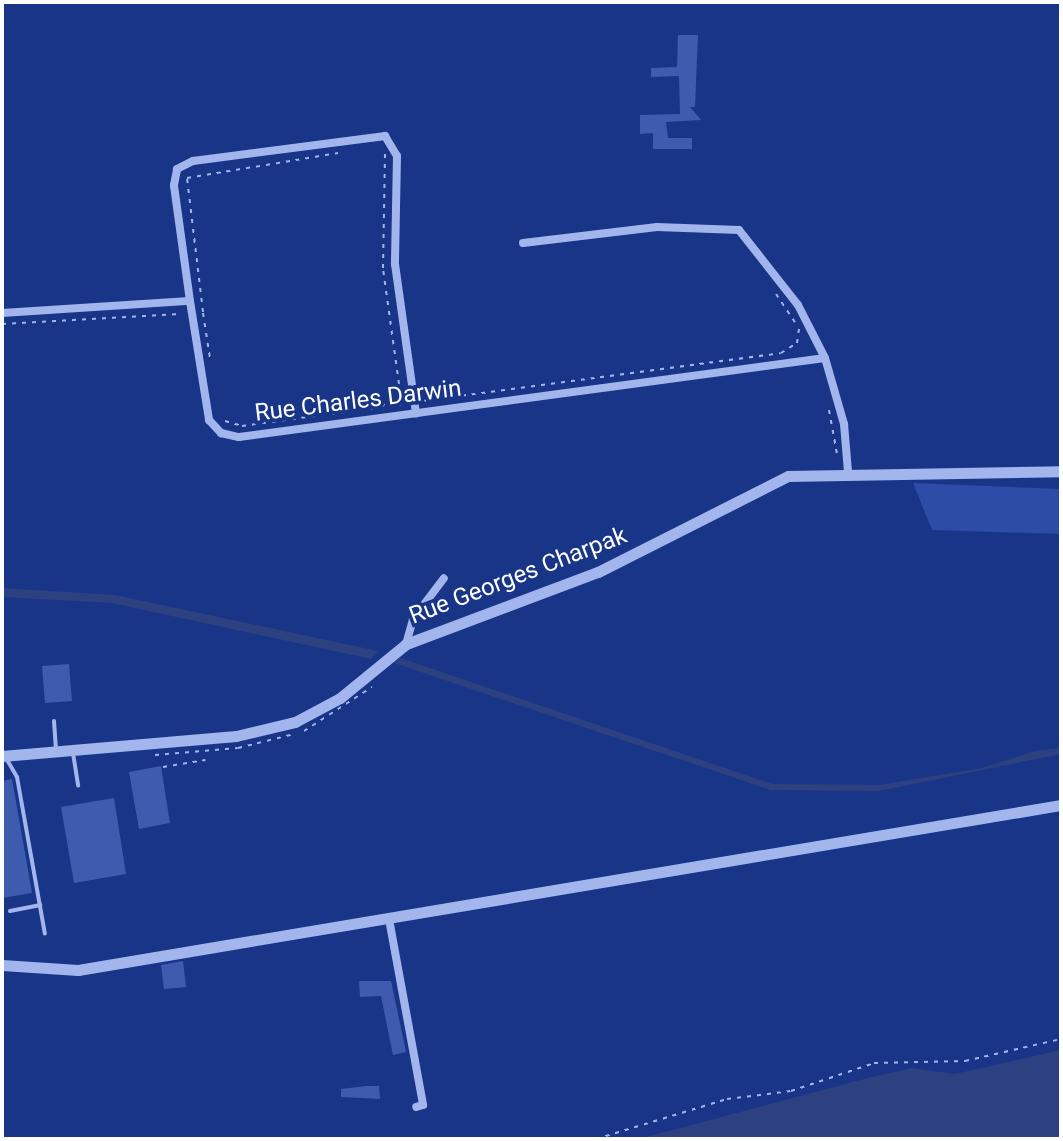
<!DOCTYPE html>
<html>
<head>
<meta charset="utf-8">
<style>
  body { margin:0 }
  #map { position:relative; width:1063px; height:1141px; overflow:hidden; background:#193588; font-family:Roboto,sans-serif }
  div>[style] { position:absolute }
  .green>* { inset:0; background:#2c4ca7 }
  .water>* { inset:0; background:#2d4180 }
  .building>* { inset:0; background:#3e5bb0 }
  .path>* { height:2px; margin-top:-1px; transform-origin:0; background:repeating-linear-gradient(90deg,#a2b6ed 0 4px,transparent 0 10px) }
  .service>* { height:4px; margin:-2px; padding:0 2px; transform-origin:2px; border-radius:2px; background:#a2b6ed }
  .minor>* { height:8px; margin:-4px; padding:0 4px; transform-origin:4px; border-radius:4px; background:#a2b6ed }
  .tertiary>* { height:11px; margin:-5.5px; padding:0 5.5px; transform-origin:5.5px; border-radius:5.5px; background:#a2b6ed }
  span { translate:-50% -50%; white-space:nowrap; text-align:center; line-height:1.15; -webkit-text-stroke:7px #193588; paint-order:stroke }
  .street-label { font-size:24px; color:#fff }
  .frame { position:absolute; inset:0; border:4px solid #fff; pointer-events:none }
</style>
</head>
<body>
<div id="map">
  <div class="green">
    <div style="clip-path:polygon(913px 483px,1061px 489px,1061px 534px,932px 530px)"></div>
  </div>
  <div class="water">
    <div style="clip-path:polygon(2px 588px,115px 595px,378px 651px,371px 659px,112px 603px,2px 597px)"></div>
    <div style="clip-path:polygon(400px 658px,772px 784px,879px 785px,982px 768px,1035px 751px,1061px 748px,1061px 754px,879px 791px,771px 790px,394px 663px)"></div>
    <div style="clip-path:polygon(1061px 1050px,1061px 1139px,639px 1139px,868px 1078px,912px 1068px,955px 1074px)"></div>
  </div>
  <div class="building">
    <div style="clip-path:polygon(678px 35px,698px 35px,695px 107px,690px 107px,701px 120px,666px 122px,668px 138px,692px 138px,692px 149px,653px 149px,653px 133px,640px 134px,640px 115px,680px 114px,679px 76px,651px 77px,651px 68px,677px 67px)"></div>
    <div style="clip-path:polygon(69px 664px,72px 701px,45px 703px,42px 666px)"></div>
    <div style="clip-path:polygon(161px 766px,170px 823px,139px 829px,129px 772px)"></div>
    <div style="clip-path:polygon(12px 779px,32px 893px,2px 898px,2px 781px)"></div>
    <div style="clip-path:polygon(114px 798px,126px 874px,74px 883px,61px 807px)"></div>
    <div style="clip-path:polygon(183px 961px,186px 987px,164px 989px,161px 965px)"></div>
    <div style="clip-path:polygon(359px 981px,391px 981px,406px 1052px,393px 1055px,381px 996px,360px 997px)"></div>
    <div style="clip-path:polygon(366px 1086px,379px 1086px,380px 1099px,341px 1097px,341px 1089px)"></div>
  </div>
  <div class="path">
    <div style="left:776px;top:294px;width:34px;rotate:56deg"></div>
    <div style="left:203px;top:312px;width:135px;rotate:-96.8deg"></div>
    <div style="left:187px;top:178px;width:153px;rotate:-9.4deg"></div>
    <div style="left:203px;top:313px;width:46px;rotate:81.2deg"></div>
    <div style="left:2px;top:324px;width:178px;rotate:-3.2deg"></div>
    <div style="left:422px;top:401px;width:362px;rotate:-7.6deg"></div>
    <div style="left:781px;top:353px;width:19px;rotate:-32deg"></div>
    <div style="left:797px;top:343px;width:15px;rotate:-82deg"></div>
    <div style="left:387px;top:406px;width:17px;rotate:-7deg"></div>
    <div style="left:382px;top:407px;width:29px;rotate:-54deg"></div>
    <div style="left:399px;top:384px;width:117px;rotate:-97.9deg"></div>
    <div style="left:383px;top:268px;width:114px;rotate:-89deg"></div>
    <div style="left:829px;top:410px;width:45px;rotate:79.7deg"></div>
    <div style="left:225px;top:421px;width:18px;rotate:16deg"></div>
    <div style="left:242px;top:426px;width:139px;rotate:-7.8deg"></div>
    <div style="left:304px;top:731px;width:81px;rotate:-32.9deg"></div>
    <div style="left:155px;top:755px;width:83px;rotate:-4.8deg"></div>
    <div style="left:238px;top:748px;width:58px;rotate:-14deg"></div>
    <div style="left:163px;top:767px;width:43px;rotate:-9.5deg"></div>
    <div style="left:596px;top:1139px;width:137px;rotate:-17deg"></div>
    <div style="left:727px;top:1099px;width:64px;rotate:-7.1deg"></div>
    <div style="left:791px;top:1091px;width:88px;rotate:-18.6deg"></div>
    <div style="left:874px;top:1063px;width:91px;rotate:-1.3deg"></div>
    <div style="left:965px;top:1061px;width:98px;rotate:-12.9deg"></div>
  </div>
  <div class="service">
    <div style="left:54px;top:721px;width:28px;rotate:86deg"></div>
    <div style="left:73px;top:753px;width:33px;rotate:81deg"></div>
    <div style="left:6px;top:758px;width:22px;rotate:60deg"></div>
    <div style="left:17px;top:777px;width:159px;rotate:79.9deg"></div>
    <div style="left:10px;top:911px;width:31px;rotate:-11deg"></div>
  </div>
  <div class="minor">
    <div style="left:523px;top:243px;width:135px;rotate:-6.8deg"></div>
    <div style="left:657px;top:227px;width:82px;rotate:2.1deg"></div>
    <div style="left:739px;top:230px;width:95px;rotate:51.8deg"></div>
    <div style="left:798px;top:305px;width:59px;rotate:63deg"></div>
    <div style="left:825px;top:358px;width:69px;rotate:73.9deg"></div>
    <div style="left:844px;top:424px;width:48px;rotate:85.2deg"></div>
    <div style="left:190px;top:301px;width:117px;rotate:-97.9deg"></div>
    <div style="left:174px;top:185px;width:16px;rotate:-79deg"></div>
    <div style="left:177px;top:169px;width:18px;rotate:-27deg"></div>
    <div style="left:193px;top:161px;width:194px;rotate:-7.4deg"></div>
    <div style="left:385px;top:136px;width:23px;rotate:59deg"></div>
    <div style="left:397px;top:156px;width:108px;rotate:91.1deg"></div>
    <div style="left:395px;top:264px;width:151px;rotate:82deg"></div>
    <div style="left:2px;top:313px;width:188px;rotate:-3.7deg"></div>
    <div style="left:190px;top:301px;width:121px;rotate:80.9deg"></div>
    <div style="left:209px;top:420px;width:18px;rotate:47deg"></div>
    <div style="left:221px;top:433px;width:18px;rotate:13deg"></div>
    <div style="left:239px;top:437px;width:591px;rotate:-7.68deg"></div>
    <div style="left:406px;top:644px;width:26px;rotate:-74deg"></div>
    <div style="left:413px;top:619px;width:51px;rotate:-52.9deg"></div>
    <div style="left:389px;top:919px;width:189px;rotate:79.6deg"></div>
    <div style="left:423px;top:1105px;width:7px;rotate:164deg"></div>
  </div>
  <div class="tertiary">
    <div style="left:2px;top:756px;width:235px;rotate:-4.9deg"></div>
    <div style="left:236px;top:736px;width:61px;rotate:-13.3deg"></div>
    <div style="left:295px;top:722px;width:51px;rotate:-28.1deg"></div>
    <div style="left:340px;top:698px;width:85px;rotate:-39.3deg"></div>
    <div style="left:406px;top:644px;width:205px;rotate:-20.6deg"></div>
    <div style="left:598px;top:572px;width:213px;rotate:-26.8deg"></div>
    <div style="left:788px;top:476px;width:273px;rotate:-1deg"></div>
    <div style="left:2px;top:965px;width:76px;rotate:3.8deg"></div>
    <div style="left:78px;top:970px;width:997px;rotate:-9.53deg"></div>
  </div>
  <div class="street-label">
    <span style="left:358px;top:401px;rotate:-7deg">Rue Charles Darwin</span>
    <span style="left:518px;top:576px;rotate:-21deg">Rue Georges Charpak</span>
  </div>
  <div class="frame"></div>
</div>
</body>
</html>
